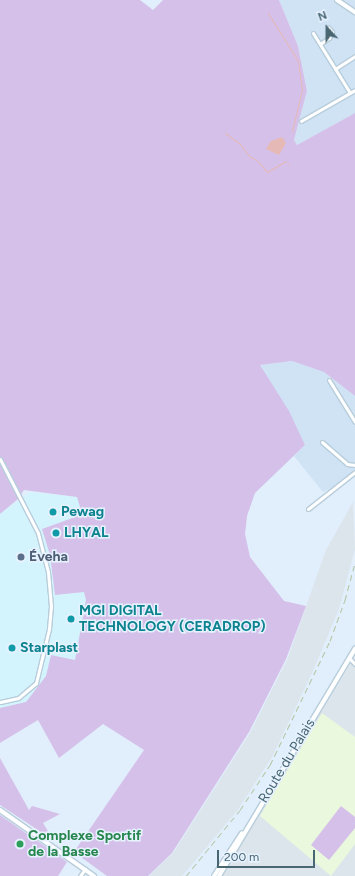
<!DOCTYPE html>
<html>
<head>
<meta charset="utf-8">
<style>
  body { margin:0 }
  #map { position:relative; width:355px; height:876px; overflow:hidden; background:#e1eefc; font-family:Figtree,sans-serif }
  div>[style] { position:absolute }
  .residential>* { inset:0; background:#cfe3f4 }
  .commercial>* { inset:0; background:#d4f4fd }
  .industrial>* { inset:0; background:#dce5eb }
  .education>* { inset:0; background:#eaf8de }
  .green>* { inset:0; background:#d5c0e9 }
  .water>* { inset:0; background:#e5b9b6 }
  .stream>* { height:1px; margin:-0.5px; padding:0 0.5px; transform-origin:0.5px; border-radius:0.5px; background:#e5b9b6 }
  .roads { filter:drop-shadow(1px 0 #b8cddb) drop-shadow(-1px 0 #b8cddb) drop-shadow(0 1px #b8cddb) drop-shadow(0 -1px #b8cddb) }
  .street>* { height:3px; margin:-1.5px; padding:0 1.5px; transform-origin:1.5px; border-radius:1.5px; background:#fff }
  .secondary>* { height:4px; margin:-2px; padding:0 2px; transform-origin:2px; border-radius:2px; background:#fff }
  .rail>* { height:1px; margin-top:-0.5px; transform-origin:0; background:repeating-linear-gradient(90deg,#b4c5a0 0 6px,transparent 0 10px) }
  .dots>* { width:11px; height:11px; translate:-50% -50%; box-sizing:border-box; border:2px solid #e7f2ff; border-radius:50% }
  span { translate:-50% -50%; white-space:nowrap; text-align:center; line-height:1.15; -webkit-text-stroke:3px #e7f2ff; paint-order:stroke }
  .culture-label { font-size:14px; color:#0d838f; font-weight:700 }
  .left { translate:0 -50%; text-align:left }
  .service-label { font-size:14px; color:#4e5e75; font-weight:700 }
  .street-label { font-size:14px; color:#486773 }
  .leisure-label { font-size:14px; color:#27864d; font-weight:700 }
  .north { position:absolute; left:307px; top:8px; width:40px; height:40px; -webkit-text-stroke:3px #e7f2ff; paint-order:stroke; rotate:339deg; font-size:11px; font-weight:700; line-height:16px; text-align:center; color:#486773 }
  .north::after { content:''; display:block; margin:auto; width:14px; height:18px; background:#486773; clip-path:polygon(50% 0,100% 100%,50% 72%,0 100%) }
  .scale { position:absolute; left:217px; top:850px; width:98px; height:18px; box-sizing:border-box; border:2px solid #486773; border-top:0; padding-left:5px; font-size:12px; line-height:14px; white-space:nowrap; color:#486773; -webkit-text-stroke:3px #e7f2ff; paint-order:stroke }
</style>
</head>
<body>
<div id="map">
  <div class="residential">
    <div style="clip-path:polygon(279px 0,355px 0,355px 113px,297px 145px,294px 140px,307px 91px,298px 46px)"></div>
    <div style="clip-path:polygon(292px 361px,324px 372px,355px 396px,355px 477px,323px 492px,294px 456px,305px 445px,260px 365px)"></div>
  </div>
  <div class="commercial">
    <div style="clip-path:polygon(30px 492px,77px 497px,80px 507px,73px 546px,86px 600px,75px 660px,51px 655px,46px 676px,26px 702px,0 708px,0 514px)"></div>
  </div>
  <div class="industrial">
    <div style="clip-path:polygon(353px 502px,355px 549px,339px 609px,313px 671px,272px 757px,237px 811px,182px 876px,149px 876px,173px 853px,250px 733px,287px 660px,326px 550px)"></div>
    <div style="clip-path:polygon(355px 657px,355px 876px,221px 876px,280px 776px)"></div>
  </div>
  <div class="education">
    <div style="clip-path:polygon(322px 713px,355px 737px,355px 844px,331px 876px,260px 816px)"></div>
  </div>
  <div class="green">
    <div style="clip-path:polygon(0 0,140px 0,153px 10px,163px 0,279px 0,298px 46px,307px 91px,294px 140px,297px 145px,355px 113px,355px 396px,324px 372px,292px 361px,260px 365px,289px 411px,305px 445px,255px 493px,247px 516px,245px 534px,250px 557px,284px 601px,306px 606px,286px 659px,249px 732px,172px 853px,148px 876px,107px 876px,74px 852px,144px 750px,103px 724px,59px 758px,38px 720px,0 743px,0 708px,26px 702px,46px 676px,51px 655px,75px 660px,86px 600px,84px 592px,55px 595px,50px 555px,42px 529px,78px 516px,80px 507px,77px 497px,24px 490px,18px 499px,0 514px)"></div>
    <div style="clip-path:polygon(0 758px,29px 810px,32px 806px,60px 814px,43px 823px,48px 831px,44px 834px,0 805px)"></div>
    <div style="clip-path:polygon(341px 806px,355px 817px,355px 828px,329px 860px,311px 845px)"></div>
    <div style="clip-path:polygon(0 815px,67px 862px,58px 876px,0 876px)"></div>
  </div>
  <div class="water">
    <div style="clip-path:polygon(282px 137px,286px 143px,279px 155px,266px 149px,271px 141px)"></div>
  </div>
  <div class="stream">
    <div style="left:268px;top:13px;width:57px;rotate:58deg"></div>
    <div style="left:298px;top:61px;width:29px;rotate:82deg"></div>
    <div style="left:302px;top:90px;width:42px;rotate:103.7deg"></div>
    <div style="left:225px;top:133px;width:19px;rotate:36deg"></div>
    <div style="left:240px;top:144px;width:15px;rotate:53deg"></div>
    <div style="left:249px;top:156px;width:10px;rotate:29deg"></div>
    <div style="left:258px;top:161px;width:14px;rotate:51deg"></div>
    <div style="left:267px;top:172px;width:22px;rotate:-30deg"></div>
    <div style="left:288px;top:164px;width:1px;rotate:45deg"></div>
  </div>
  <div class="roads">
    <div class="street">
      <div style="left:313px;top:33px;width:70px;rotate:58.3deg"></div>
      <div style="left:320px;top:44px;width:11px;rotate:-34deg"></div>
      <div style="left:329px;top:38px;width:7px;rotate:-63deg"></div>
      <div style="left:332px;top:32px;width:6px;rotate:-129deg"></div>
      <div style="left:335px;top:69px;width:24px;rotate:-33deg"></div>
      <div style="left:301px;top:121px;width:62px;rotate:-29.9deg"></div>
      <div style="left:329px;top:380px;width:49px;rotate:58.2deg"></div>
      <div style="left:322px;top:442px;width:33px;rotate:41deg"></div>
      <div style="left:347px;top:464px;width:8px;rotate:7deg"></div>
      <div style="left:0;top:459px;width:83px;rotate:62.8deg"></div>
      <div style="left:38px;top:533px;width:40px;rotate:75.6deg"></div>
      <div style="left:48px;top:572px;width:34px;rotate:85deg"></div>
      <div style="left:51px;top:606px;width:23px;rotate:95deg"></div>
      <div style="left:49px;top:629px;width:56px;rotate:103.5deg"></div>
      <div style="left:36px;top:683px;width:23px;rotate:140deg"></div>
      <div style="left:18px;top:698px;width:18px;rotate:167deg"></div>
      <div style="left:308px;top:509px;width:60px;rotate:-38.2deg"></div>
      <div style="left:350px;top:659px;width:7px;rotate:45deg"></div>
      <div style="left:80px;top:876px;width:9px;rotate:-54deg"></div>
    </div>
    <div class="secondary">
      <div style="left:337px;top:0;width:22px;rotate:34deg"></div>
      <div style="left:0;top:810px;width:115px;rotate:35.1deg"></div>
      <div style="left:214px;top:876px;width:51px;rotate:-56.9deg"></div>
      <div style="left:219px;top:876px;width:265px;rotate:-59.1deg"></div>
    </div>
  </div>
  <div class="rail">
    <div style="left:186px;top:876px;width:85px;rotate:-50.7deg"></div>
    <div style="left:240px;top:810px;width:54px;rotate:-56.3deg"></div>
    <div style="left:270px;top:765px;width:138px;rotate:-64.2deg"></div>
    <div style="left:330px;top:641px;width:44px;rotate:-69.9deg"></div>
    <div style="left:345px;top:600px;width:38px;rotate:-75deg"></div>
  </div>
  <div class="dots">
    <div style="left:53px;top:512px;background:#0f9aa8"></div>
    <div style="left:56px;top:533px;background:#0f9aa8"></div>
    <div style="left:21px;top:557px;background:#5c6f8a"></div>
    <div style="left:71px;top:619px;background:#0f9aa8"></div>
    <div style="left:12px;top:648px;background:#0f9aa8"></div>
    <div style="left:20px;top:844px;background:#2e9e5b"></div>
  </div>
  <div class="culture-label">
    <span class="left" style="left:61px;top:512px">Pewag</span>
    <span class="left" style="left:64px;top:533px">LHYAL</span>
    <span class="left" style="left:79px;top:619px">MGI DIGITAL<br>TECHNOLOGY (CERADROP)</span>
    <span class="left" style="left:20px;top:648px">Starplast</span>
  </div>
  <div class="service-label">
    <span class="left" style="left:29px;top:557px">Éveha</span>
  </div>
  <div class="street-label">
    <span style="left:287px;top:761px;rotate:-59deg">Route du Palais</span>
  </div>
  <div class="leisure-label">
    <span class="left" style="left:28px;top:844px">Complexe Sportif<br>de la Basse</span>
  </div>
  <div class="north">N</div>
  <div class="scale">200 m</div>
</div>
</body>
</html>
